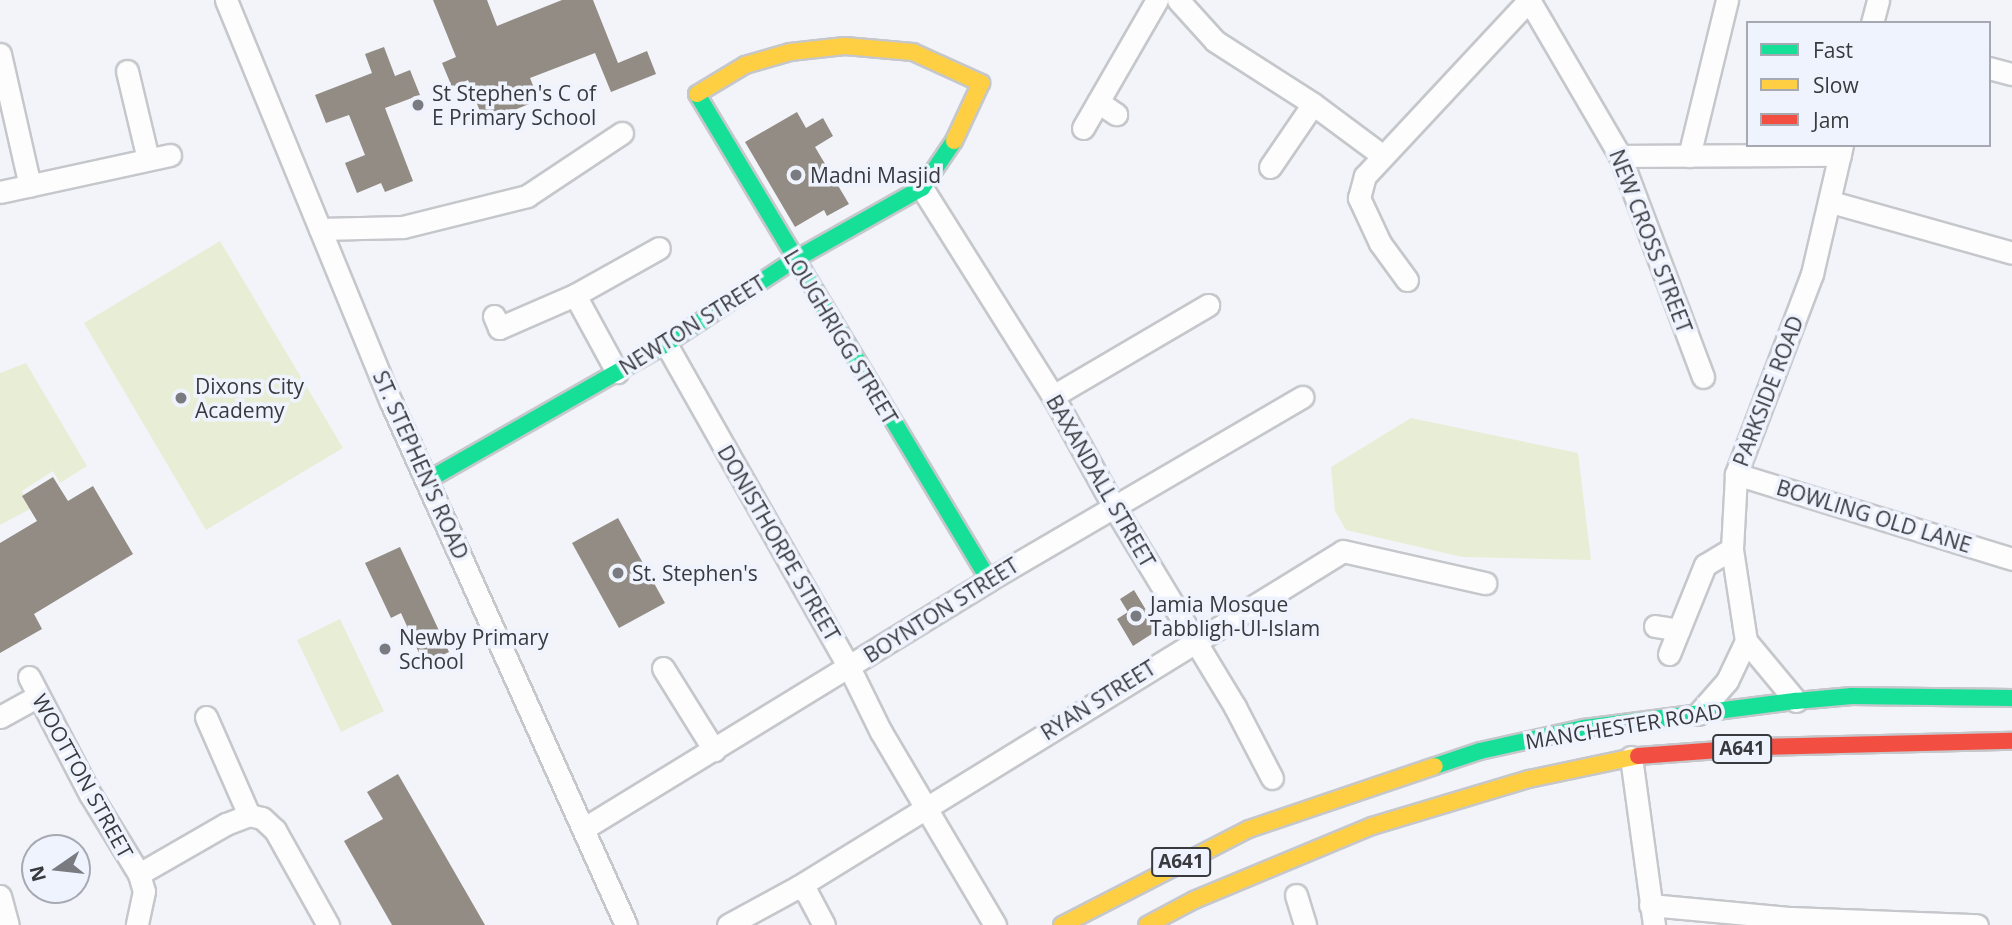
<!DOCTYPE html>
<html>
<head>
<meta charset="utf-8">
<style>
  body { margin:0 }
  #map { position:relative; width:2012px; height:925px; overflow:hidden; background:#f2f4fa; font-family:"Open Sans",sans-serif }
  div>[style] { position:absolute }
  .green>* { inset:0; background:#e8eed5 }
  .building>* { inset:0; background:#928c84 }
  .roads { filter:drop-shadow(2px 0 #c5c7cb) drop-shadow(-2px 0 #c5c7cb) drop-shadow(0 2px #c5c7cb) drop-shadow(0 -2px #c5c7cb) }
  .street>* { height:21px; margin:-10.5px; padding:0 10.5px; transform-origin:10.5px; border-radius:10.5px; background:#fdfdfe }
  .fast>* { height:16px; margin:-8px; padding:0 8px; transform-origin:8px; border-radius:8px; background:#16e098 }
  .slow>* { height:16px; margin:-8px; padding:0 8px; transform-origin:8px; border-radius:8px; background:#ffcf43 }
  .jam>* { height:16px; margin:-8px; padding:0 8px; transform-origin:8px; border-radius:8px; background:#f24e42 }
  .dots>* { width:19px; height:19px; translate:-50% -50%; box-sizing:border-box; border:4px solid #eff3fe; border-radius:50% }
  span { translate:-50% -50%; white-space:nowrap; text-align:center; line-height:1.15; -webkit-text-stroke:7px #eff3fe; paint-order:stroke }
  .shield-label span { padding:2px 5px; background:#eff3fe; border:2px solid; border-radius:5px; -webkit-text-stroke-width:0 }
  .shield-label { font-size:19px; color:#383a3e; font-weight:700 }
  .poi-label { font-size:21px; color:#383a3e }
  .left { translate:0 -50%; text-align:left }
  .street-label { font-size:21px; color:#383a3e }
  .legend { position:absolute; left:1746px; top:21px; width:245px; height:126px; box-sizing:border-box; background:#eff3fe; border:2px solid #a6a9b1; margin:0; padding:9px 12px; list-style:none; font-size:21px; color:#383a3e }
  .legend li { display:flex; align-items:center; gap:14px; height:35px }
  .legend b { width:35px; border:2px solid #a6a9b1 }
  .north { position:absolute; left:21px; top:834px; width:70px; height:70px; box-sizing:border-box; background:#eff3fe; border:2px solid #a6a9b1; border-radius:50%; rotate:256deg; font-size:19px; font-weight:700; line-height:28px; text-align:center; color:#383a3e }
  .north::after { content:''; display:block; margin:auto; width:24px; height:32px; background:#797b80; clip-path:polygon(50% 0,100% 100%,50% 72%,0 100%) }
</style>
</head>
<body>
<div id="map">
  <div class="green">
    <div style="clip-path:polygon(220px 241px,343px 448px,206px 530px,84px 323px)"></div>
    <div style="clip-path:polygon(26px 363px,87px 466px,60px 483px,53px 471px,22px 491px,30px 509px,0 525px,0 373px)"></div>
    <div style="clip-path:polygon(1411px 418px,1578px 453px,1591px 560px,1462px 557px,1346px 530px,1335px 511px,1331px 467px)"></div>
    <div style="clip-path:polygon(340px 619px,384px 711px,341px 732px,297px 640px)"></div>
  </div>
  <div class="building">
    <div style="clip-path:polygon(433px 0,487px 0,497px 26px,562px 0,593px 0,618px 63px,647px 51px,656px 74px,611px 92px,595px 53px,530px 78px,539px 100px,484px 122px,468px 80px,452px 87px,442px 63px,456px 57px)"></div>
    <div style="clip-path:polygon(384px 47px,395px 76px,410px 70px,420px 95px,385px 108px,413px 181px,385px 192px,381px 183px,357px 193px,345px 163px,365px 155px,349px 115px,326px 123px,315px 95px,372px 73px,365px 54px)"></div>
    <div style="clip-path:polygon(797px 112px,806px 128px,823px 118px,833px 136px,815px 147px,849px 204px,827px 216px,824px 210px,795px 227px,745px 142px)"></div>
    <div style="clip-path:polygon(53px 477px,68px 501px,93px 486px,133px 554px,34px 614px,42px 629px,0 653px,0 543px,37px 521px,22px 496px)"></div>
    <div style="clip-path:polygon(618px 518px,665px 603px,619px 628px,572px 543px)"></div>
    <div style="clip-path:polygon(400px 547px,449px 652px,424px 664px,401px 613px,391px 618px,365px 563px)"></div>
    <div style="clip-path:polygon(1134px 590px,1158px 630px,1133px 646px,1117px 619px,1128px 612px,1120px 599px)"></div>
    <div style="clip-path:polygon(398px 774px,485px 925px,392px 925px,344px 841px,383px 819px,367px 792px)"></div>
  </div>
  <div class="roads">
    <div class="street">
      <div style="left:226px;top:0;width:435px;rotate:67.7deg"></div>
      <div style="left:391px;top:402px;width:573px;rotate:65.8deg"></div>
      <div style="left:1178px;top:0;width:55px;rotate:47.9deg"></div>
      <div style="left:1215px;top:41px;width:117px;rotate:32.7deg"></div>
      <div style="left:1313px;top:104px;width:87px;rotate:36.6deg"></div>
      <div style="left:1529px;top:0;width:181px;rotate:59.7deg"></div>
      <div style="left:1620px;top:156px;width:236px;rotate:69.4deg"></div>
      <div style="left:1872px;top:23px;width:24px;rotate:-75deg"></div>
      <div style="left:0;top:54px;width:135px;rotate:77.2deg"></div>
      <div style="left:1989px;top:68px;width:24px;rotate:15deg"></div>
      <div style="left:127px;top:71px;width:90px;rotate:76.6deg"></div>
      <div style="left:1098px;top:102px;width:22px;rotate:34deg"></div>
      <div style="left:1083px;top:128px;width:148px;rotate:-60deg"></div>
      <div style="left:1620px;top:156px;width:220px;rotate:-0.3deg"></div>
      <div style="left:1689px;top:156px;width:161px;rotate:-76.3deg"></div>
      <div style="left:1270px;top:167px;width:76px;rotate:-55.7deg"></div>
      <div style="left:922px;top:188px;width:246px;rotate:57.8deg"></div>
      <div style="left:1053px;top:396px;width:127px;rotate:61.2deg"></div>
      <div style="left:1114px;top:507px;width:234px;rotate:58.8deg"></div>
      <div style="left:1235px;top:707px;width:80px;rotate:62.5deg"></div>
      <div style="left:0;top:192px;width:174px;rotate:-12.3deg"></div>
      <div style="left:1831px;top:202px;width:188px;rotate:15.7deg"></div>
      <div style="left:320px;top:229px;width:83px;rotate:-1.4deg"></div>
      <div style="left:403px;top:227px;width:128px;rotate:-14deg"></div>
      <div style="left:527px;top:196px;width:114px;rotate:-33.6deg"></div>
      <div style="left:1407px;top:280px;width:46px;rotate:-126.1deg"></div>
      <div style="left:1380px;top:243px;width:50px;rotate:-115deg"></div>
      <div style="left:1359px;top:198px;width:23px;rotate:-75deg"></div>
      <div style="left:1365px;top:176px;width:241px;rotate:-47deg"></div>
      <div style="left:575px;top:295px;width:88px;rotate:61.4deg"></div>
      <div style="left:494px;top:316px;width:13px;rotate:67deg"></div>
      <div style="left:499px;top:328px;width:83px;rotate:-23.5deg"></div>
      <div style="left:575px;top:295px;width:96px;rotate:-29.2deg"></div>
      <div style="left:666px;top:344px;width:371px;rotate:60.5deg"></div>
      <div style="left:849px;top:667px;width:72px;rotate:63.8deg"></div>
      <div style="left:881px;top:732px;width:224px;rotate:59.4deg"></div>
      <div style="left:1053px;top:396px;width:180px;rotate:-30.4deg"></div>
      <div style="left:1736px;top:474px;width:289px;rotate:17.1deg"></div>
      <div style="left:1655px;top:626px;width:24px;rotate:9deg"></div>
      <div style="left:1669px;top:654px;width:96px;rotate:-68deg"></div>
      <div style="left:1705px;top:565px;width:31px;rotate:-31deg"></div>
      <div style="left:663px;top:668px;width:97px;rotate:58.1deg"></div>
      <div style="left:29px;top:677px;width:132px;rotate:62.5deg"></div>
      <div style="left:90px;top:794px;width:94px;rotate:58.5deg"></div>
      <div style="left:139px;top:874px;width:18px;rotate:74deg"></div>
      <div style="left:144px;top:891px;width:35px;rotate:102deg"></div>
      <div style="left:1796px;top:701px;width:78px;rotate:-129.8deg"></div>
      <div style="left:1746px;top:641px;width:93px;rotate:-98.7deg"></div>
      <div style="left:1732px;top:549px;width:75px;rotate:-86.9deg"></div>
      <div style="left:1736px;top:474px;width:214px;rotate:-69.2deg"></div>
      <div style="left:1812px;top:274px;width:132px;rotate:-76.9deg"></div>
      <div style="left:1698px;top:714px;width:44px;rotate:-48.7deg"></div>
      <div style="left:1727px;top:681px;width:44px;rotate:-64.6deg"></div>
      <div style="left:0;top:717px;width:43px;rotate:-28.9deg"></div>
      <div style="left:206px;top:717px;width:107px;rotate:66.3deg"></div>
      <div style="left:1631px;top:757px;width:170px;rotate:82.2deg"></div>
      <div style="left:583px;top:829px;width:476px;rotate:-31.5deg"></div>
      <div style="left:989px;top:580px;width:363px;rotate:-30.3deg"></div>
      <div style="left:139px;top:874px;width:100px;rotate:-29.9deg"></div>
      <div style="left:226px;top:824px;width:25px;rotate:-21deg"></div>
      <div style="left:249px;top:815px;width:13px;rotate:13deg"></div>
      <div style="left:262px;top:818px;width:18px;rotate:43deg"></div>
      <div style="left:275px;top:830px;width:109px;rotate:60.8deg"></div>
      <div style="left:798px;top:887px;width:11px;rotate:34deg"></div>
      <div style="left:807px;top:893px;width:36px;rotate:62deg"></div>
      <div style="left:1296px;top:895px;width:31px;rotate:73deg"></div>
      <div style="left:0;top:896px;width:30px;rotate:75deg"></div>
      <div style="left:1650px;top:905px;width:142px;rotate:5.3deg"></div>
      <div style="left:1791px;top:918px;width:186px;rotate:2.2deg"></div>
      <div style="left:728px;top:925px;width:80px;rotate:-28.5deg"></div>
      <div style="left:798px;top:887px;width:640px;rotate:-31.65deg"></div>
      <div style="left:1343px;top:551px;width:146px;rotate:12.7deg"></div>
    </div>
    <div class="fast">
      <div style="left:697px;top:94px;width:567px;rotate:59deg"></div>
      <div style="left:428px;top:480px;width:274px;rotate:-29.7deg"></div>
      <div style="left:666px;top:344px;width:153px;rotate:-33.3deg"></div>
      <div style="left:794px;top:260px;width:147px;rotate:-29.4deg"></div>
      <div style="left:922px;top:188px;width:57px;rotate:-55.8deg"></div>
      <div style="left:1435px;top:766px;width:47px;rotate:-18.4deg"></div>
      <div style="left:1480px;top:751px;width:107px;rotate:-12.5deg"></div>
      <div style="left:1584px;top:728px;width:214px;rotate:-7.3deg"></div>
      <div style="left:1796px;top:701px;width:56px;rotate:-5.1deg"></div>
      <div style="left:1852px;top:696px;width:160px;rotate:0.7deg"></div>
    </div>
    <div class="slow">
      <div style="left:697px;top:94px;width:56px;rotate:-31.1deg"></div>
      <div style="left:745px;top:65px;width:47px;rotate:-16.1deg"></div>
      <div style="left:790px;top:52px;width:55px;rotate:-6.2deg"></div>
      <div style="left:845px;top:46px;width:68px;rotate:5deg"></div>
      <div style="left:913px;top:52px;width:75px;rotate:24.5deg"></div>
      <div style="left:981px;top:83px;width:64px;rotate:115deg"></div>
      <div style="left:1062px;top:925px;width:210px;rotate:-27.2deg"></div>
      <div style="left:1249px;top:829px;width:196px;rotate:-18.7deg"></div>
      <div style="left:1147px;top:925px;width:53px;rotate:-28deg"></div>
      <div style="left:1194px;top:900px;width:193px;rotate:-22.6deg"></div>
      <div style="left:1372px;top:826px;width:164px;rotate:-16.7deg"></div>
      <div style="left:1529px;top:779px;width:111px;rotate:-11.9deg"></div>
    </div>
    <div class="jam">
      <div style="left:1638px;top:756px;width:122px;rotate:-4.2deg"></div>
      <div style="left:1760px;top:747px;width:252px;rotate:-1.4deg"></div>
    </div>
  </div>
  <div class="dots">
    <div style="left:418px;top:105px;background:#797b80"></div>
    <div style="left:796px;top:175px;background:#797b80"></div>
    <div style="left:181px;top:398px;background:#797b80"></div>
    <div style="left:618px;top:573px;background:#797b80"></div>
    <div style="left:1136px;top:616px;background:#797b80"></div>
    <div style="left:385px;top:649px;background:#797b80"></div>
  </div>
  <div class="shield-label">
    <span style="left:1742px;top:749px">A641</span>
    <span style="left:1181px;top:862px">A641</span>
  </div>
  <div class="poi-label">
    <span class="left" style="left:432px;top:105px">St Stephen's C of<br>E Primary School</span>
    <span class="left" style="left:810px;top:175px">Madni Masjid</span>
    <span class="left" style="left:195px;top:398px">Dixons City<br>Academy</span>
    <span class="left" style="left:632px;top:573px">St. Stephen's</span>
    <span class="left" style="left:1150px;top:616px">Jamia Mosque<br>Tabbligh-Ul-Islam</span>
    <span class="left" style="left:399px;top:649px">Newby Primary<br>School</span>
  </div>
  <div class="street-label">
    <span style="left:1651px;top:241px;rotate:69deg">NEW CROSS STREET</span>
    <span style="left:692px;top:325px;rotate:-32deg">NEWTON STREET</span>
    <span style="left:841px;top:337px;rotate:59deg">LOUGHRIGG STREET</span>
    <span style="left:1768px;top:391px;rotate:-69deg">PARKSIDE ROAD</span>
    <span style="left:421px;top:465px;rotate:66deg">ST. STEPHEN'S ROAD</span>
    <span style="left:1101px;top:481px;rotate:60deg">BAXANDALL STREET</span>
    <span style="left:1874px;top:516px;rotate:17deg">BOWLING OLD LANE</span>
    <span style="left:779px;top:543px;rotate:60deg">DONISTHORPE STREET</span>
    <span style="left:941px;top:610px;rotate:-32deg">BOYNTON STREET</span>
    <span style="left:1098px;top:700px;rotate:-32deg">RYAN STREET</span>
    <span style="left:1624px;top:726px;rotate:-9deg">MANCHESTER ROAD</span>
    <span style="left:83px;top:776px;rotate:61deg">WOOTTON STREET</span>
  </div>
  <ul class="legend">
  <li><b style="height:9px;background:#16e098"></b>Fast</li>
  <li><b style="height:9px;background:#ffcf43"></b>Slow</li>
  <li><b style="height:9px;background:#f24e42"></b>Jam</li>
  </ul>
  <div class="north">N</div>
</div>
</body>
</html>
